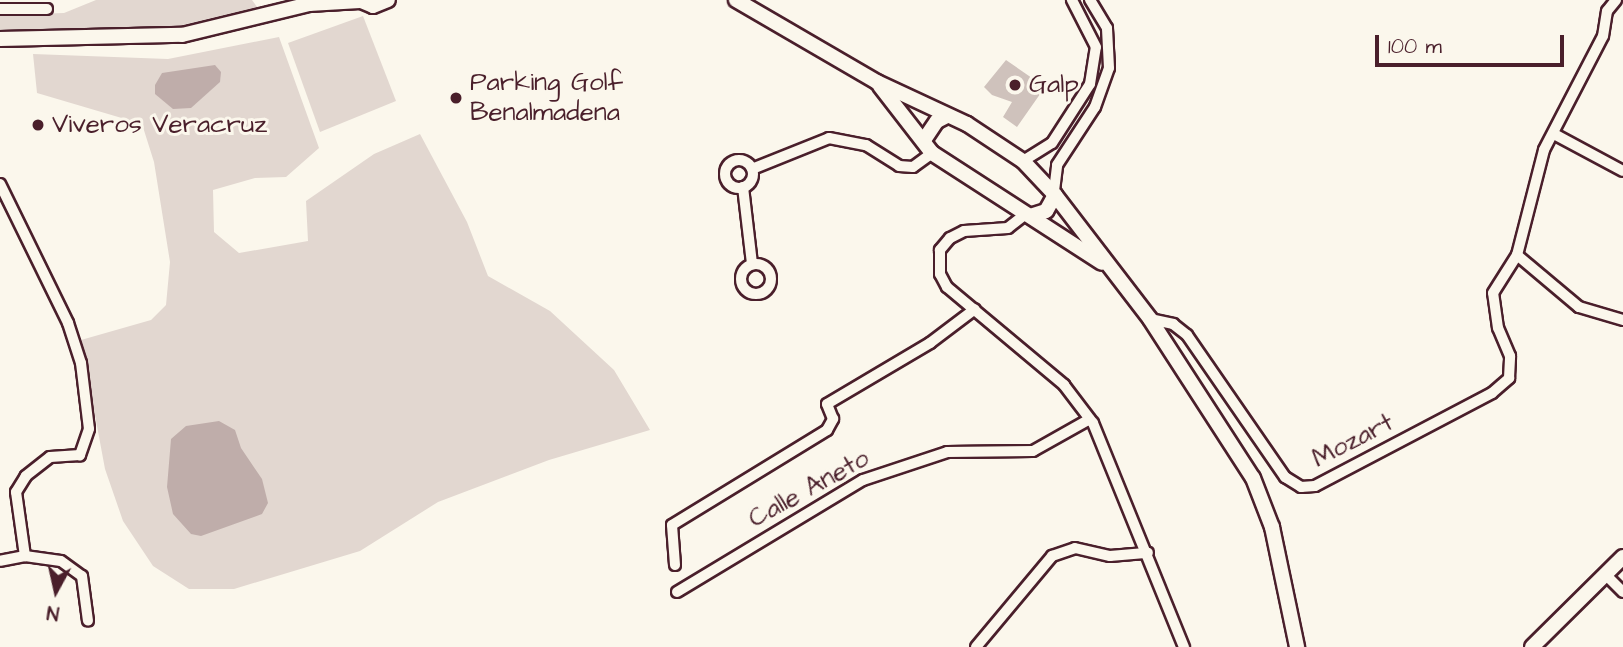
<!DOCTYPE html>
<html>
<head>
<meta charset="utf-8">
<style>
  body { margin:0 }
  #map { position:relative; width:1623px; height:647px; overflow:hidden; background:#fbf7ec; font-family:"Architects Daughter",sans-serif }
  div>[style] { position:absolute }
  .green>* { inset:0; background:#e2d7d0 }
  .water>* { inset:0; background:#bfadaa }
  .building>* { inset:0; background:#cfc2bc }
  .roads { filter:drop-shadow(2px 0 #4a1f2b) drop-shadow(-2px 0 #4a1f2b) drop-shadow(0 2px #4a1f2b) drop-shadow(0 -2px #4a1f2b) }
  .street>* { height:10px; margin:-5px; padding:0 5px; transform-origin:5px; border-radius:5px; background:#fbf7ec }
  .street>.ring { margin:-5px; padding:0; box-sizing:content-box; background:none; border:10px solid #fbf7ec; border-radius:50% }
  .secondary>* { height:14px; margin:-7px; padding:0 7px; transform-origin:7px; border-radius:7px; background:#fbf7ec }
  .dots>* { width:19px; height:19px; translate:-50% -50%; box-sizing:border-box; border:4px solid #fbf7ec; border-radius:50% }
  span { translate:-50% -50%; white-space:nowrap; text-align:center; line-height:1.15; -webkit-text-stroke:6px #fbf7ec; paint-order:stroke }
  .poi-label { font-size:26px; color:#4a1f2b }
  .left { translate:0 -50%; text-align:left }
  .street-label { font-size:26px; color:#4a1f2b }
  .north { position:absolute; left:21px; top:556px; width:70px; height:70px; -webkit-text-stroke:5px #fbf7ec; paint-order:stroke; rotate:188deg; font-size:19px; font-weight:700; line-height:28px; text-align:center; color:#4a1f2b }
  .north::after { content:''; display:block; margin:auto; width:24px; height:32px; background:#4a1f2b; clip-path:polygon(50% 0,100% 100%,50% 72%,0 100%) }
  .scale { position:absolute; left:1375px; top:35px; width:189px; height:32px; box-sizing:border-box; border:4px solid #4a1f2b; border-top:0; padding-left:9px; font-size:21px; line-height:24px; white-space:nowrap; color:#4a1f2b; -webkit-text-stroke:5px #fbf7ec; paint-order:stroke }
</style>
</head>
<body>
<div id="map">
  <div class="green">
    <div style="clip-path:polygon(96px 0,252px 0,257px 7px,178px 26px,0 31px,0 15px,64px 13px)"></div>
    <div style="clip-path:polygon(363px 16px,396px 101px,320px 132px,288px 43px)"></div>
    <div style="clip-path:polygon(279px 37px,319px 148px,286px 177px,255px 178px,213px 190px,214px 232px,239px 253px,308px 241px,306px 201px,374px 154px,420px 134px,467px 222px,488px 276px,550px 311px,614px 370px,650px 430px,549px 460px,438px 502px,360px 551px,234px 589px,189px 589px,153px 566px,123px 521px,105px 469px,81px 340px,151px 320px,166px 305px,170px 262px,154px 162px,142px 124px,37px 93px,33px 54px,168px 59px)"></div>
  </div>
  <div class="water">
    <div style="clip-path:polygon(215px 65px,221px 72px,220px 82px,191px 108px,173px 109px,155px 94px,155px 85px,162px 73px)"></div>
    <div style="clip-path:polygon(219px 421px,235px 430px,241px 448px,262px 479px,268px 503px,262px 514px,201px 536px,191px 534px,173px 514px,167px 487px,171px 439px,186px 426px)"></div>
  </div>
  <div class="building">
    <div style="clip-path:polygon(1006px 60px,1045px 87px,1017px 127px,1003px 117px,1012px 102px,992px 95px,984px 87px)"></div>
  </div>
  <div class="roads">
    <div class="street">
      <div style="left:1616px;top:0;width:14px;rotate:129deg"></div>
      <div style="left:1607px;top:11px;width:25px;rotate:99deg"></div>
      <div style="left:1603px;top:36px;width:128px;rotate:117.4deg"></div>
      <div style="left:1544px;top:150px;width:108px;rotate:104.4deg"></div>
      <div style="left:1517px;top:255px;width:81px;rotate:40deg"></div>
      <div style="left:1579px;top:307px;width:46px;rotate:16.5deg"></div>
      <div style="left:0;top:9px;width:47px"></div>
      <div style="left:1554px;top:134px;width:78px;rotate:28.2deg"></div>
      <div class="ring" style="left:725px;top:160px;width:18px;height:18px"></div>
      <div style="left:1023px;top:161px;width:34px;rotate:-32deg"></div>
      <div style="left:1052px;top:143px;width:70px;rotate:-57.2deg"></div>
      <div style="left:1090px;top:84px;width:37px;rotate:-81deg"></div>
      <div style="left:1096px;top:47px;width:53px;rotate:-117.1deg"></div>
      <div style="left:752px;top:169px;width:83px;rotate:-21.9deg"></div>
      <div style="left:829px;top:138px;width:38px;rotate:11deg"></div>
      <div style="left:866px;top:145px;width:39px;rotate:32deg"></div>
      <div style="left:899px;top:166px;width:14px;rotate:4deg"></div>
      <div style="left:913px;top:167px;width:24px;rotate:-36deg"></div>
      <div style="left:0;top:184px;width:155px;rotate:63.9deg"></div>
      <div style="left:68px;top:323px;width:42px;rotate:72deg"></div>
      <div style="left:81px;top:363px;width:66px;rotate:83.1deg"></div>
      <div style="left:89px;top:429px;width:28px;rotate:109deg"></div>
      <div style="left:80px;top:455px;width:30px;rotate:176deg"></div>
      <div style="left:50px;top:457px;width:31px;rotate:142deg"></div>
      <div style="left:26px;top:476px;width:19px;rotate:122deg"></div>
      <div style="left:16px;top:492px;width:65px;rotate:82deg"></div>
      <div style="left:25px;top:556px;width:25px;rotate:169deg"></div>
      <div style="left:743px;top:187px;width:78px;rotate:83.3deg"></div>
      <div style="left:1054px;top:191px;width:26px;rotate:-83deg"></div>
      <div style="left:1057px;top:165px;width:69px;rotate:-56.8deg"></div>
      <div style="left:1095px;top:107px;width:41px;rotate:-70.3deg"></div>
      <div style="left:1109px;top:68px;width:40px;rotate:-92.9deg"></div>
      <div style="left:1107px;top:28px;width:33px;rotate:-121deg"></div>
      <div style="left:1027px;top:213px;width:24px;rotate:142deg"></div>
      <div style="left:1008px;top:228px;width:44px;rotate:176.1deg"></div>
      <div style="left:964px;top:231px;width:16px;rotate:153deg"></div>
      <div style="left:950px;top:238px;width:16px;rotate:130deg"></div>
      <div style="left:940px;top:250px;width:24px;rotate:90deg"></div>
      <div style="left:940px;top:274px;width:15px;rotate:62deg"></div>
      <div style="left:947px;top:287px;width:153px;rotate:39.9deg"></div>
      <div style="left:1064px;top:385px;width:48px;rotate:52.7deg"></div>
      <div style="left:1093px;top:423px;width:242px;rotate:67.9deg"></div>
      <div class="ring" style="left:741px;top:264px;width:20px;height:20px"></div>
      <div style="left:1150px;top:319px;width:24px;rotate:12deg"></div>
      <div style="left:1173px;top:324px;width:18px;rotate:38deg"></div>
      <div style="left:1187px;top:335px;width:173px;rotate:55.4deg"></div>
      <div style="left:1285px;top:477px;width:19px;rotate:32deg"></div>
      <div style="left:1301px;top:487px;width:14px;rotate:-4deg"></div>
      <div style="left:1315px;top:486px;width:200px;rotate:-27.7deg"></div>
      <div style="left:1492px;top:393px;width:23px;rotate:-41deg"></div>
      <div style="left:1509px;top:378px;width:22px;rotate:-87deg"></div>
      <div style="left:1510px;top:356px;width:30px;rotate:-113deg"></div>
      <div style="left:1498px;top:328px;width:35px;rotate:-98deg"></div>
      <div style="left:1493px;top:293px;width:45px;rotate:-57.7deg"></div>
      <div style="left:25px;top:556px;width:36px;rotate:8deg"></div>
      <div style="left:61px;top:561px;width:26px;rotate:36deg"></div>
      <div style="left:82px;top:576px;width:45px;rotate:82.4deg"></div>
      <div style="left:675px;top:565px;width:40px;rotate:-94.3deg"></div>
      <div style="left:672px;top:525px;width:182px;rotate:-31.5deg"></div>
      <div style="left:827px;top:430px;width:13px;rotate:-61deg"></div>
      <div style="left:833px;top:419px;width:16px;rotate:-112deg"></div>
      <div style="left:827px;top:404px;width:120px;rotate:-30.6deg"></div>
      <div style="left:930px;top:343px;width:56px;rotate:-37.1deg"></div>
      <div style="left:1606px;top:575px;width:24px;rotate:45deg"></div>
      <div style="left:677px;top:592px;width:217px;rotate:-31.1deg"></div>
      <div style="left:863px;top:480px;width:89px;rotate:-18.4deg"></div>
      <div style="left:947px;top:452px;width:86px;rotate:-0.7deg"></div>
      <div style="left:1033px;top:451px;width:65px;rotate:-29.3deg"></div>
      <div style="left:976px;top:647px;width:119px;rotate:-50.1deg"></div>
      <div style="left:1052px;top:556px;width:24px;rotate:-19deg"></div>
      <div style="left:1075px;top:548px;width:36px;rotate:13deg"></div>
      <div style="left:1110px;top:556px;width:38px;rotate:-5deg"></div>
    </div>
    <div class="secondary">
      <div style="left:359px;top:0;width:15px;rotate:23deg"></div>
      <div style="left:373px;top:6px;width:16px;rotate:-22deg"></div>
      <div style="left:736px;top:0;width:163px;rotate:30.2deg"></div>
      <div style="left:877px;top:82px;width:99px;rotate:25deg"></div>
      <div style="left:967px;top:124px;width:67px;rotate:33.5deg"></div>
      <div style="left:1023px;top:161px;width:47px;rotate:46.7deg"></div>
      <div style="left:1055px;top:195px;width:18px;rotate:119deg"></div>
      <div style="left:1046px;top:211px;width:14px;rotate:163deg"></div>
      <div style="left:0;top:39px;width:182px;rotate:-1.3deg"></div>
      <div style="left:182px;top:35px;width:131px;rotate:-13.7deg"></div>
      <div style="left:309px;top:4px;width:51px;rotate:-3.4deg"></div>
      <div style="left:880px;top:86px;width:85px;rotate:52.2deg"></div>
      <div style="left:932px;top:153px;width:202px;rotate:32.9deg"></div>
      <div style="left:924px;top:140px;width:23px;rotate:-56deg"></div>
      <div style="left:937px;top:121px;width:11px;rotate:-27deg"></div>
      <div style="left:1055px;top:195px;width:156px;rotate:52.5deg"></div>
      <div style="left:1150px;top:319px;width:189px;rotate:57.1deg"></div>
      <div style="left:1253px;top:478px;width:53px;rotate:68.8deg"></div>
      <div style="left:1272px;top:527px;width:123px;rotate:78.2deg"></div>
      <div style="left:1532px;top:647px;width:128px;rotate:-44.7deg"></div>
    </div>
  </div>
  <div class="dots">
    <div style="left:1015px;top:85px;background:#4a1f2b"></div>
    <div style="left:456px;top:98px;background:#4a1f2b"></div>
    <div style="left:38px;top:125px;background:#4a1f2b"></div>
  </div>
  <div class="poi-label">
    <span class="left" style="left:470px;top:98px">Parking Golf<br>Benalmadena</span>
    <span class="left" style="left:1029px;top:85px">Galp</span>
    <span class="left" style="left:52px;top:125px">Viveros Veracruz</span>
  </div>
  <div class="street-label">
    <span style="left:1353px;top:441px;rotate:-27deg">Mozart</span>
    <span style="left:809px;top:489px;rotate:-29deg">Calle Aneto</span>
  </div>
  <div class="north">N</div>
  <div class="scale">100 m</div>
</div>
</body>
</html>
